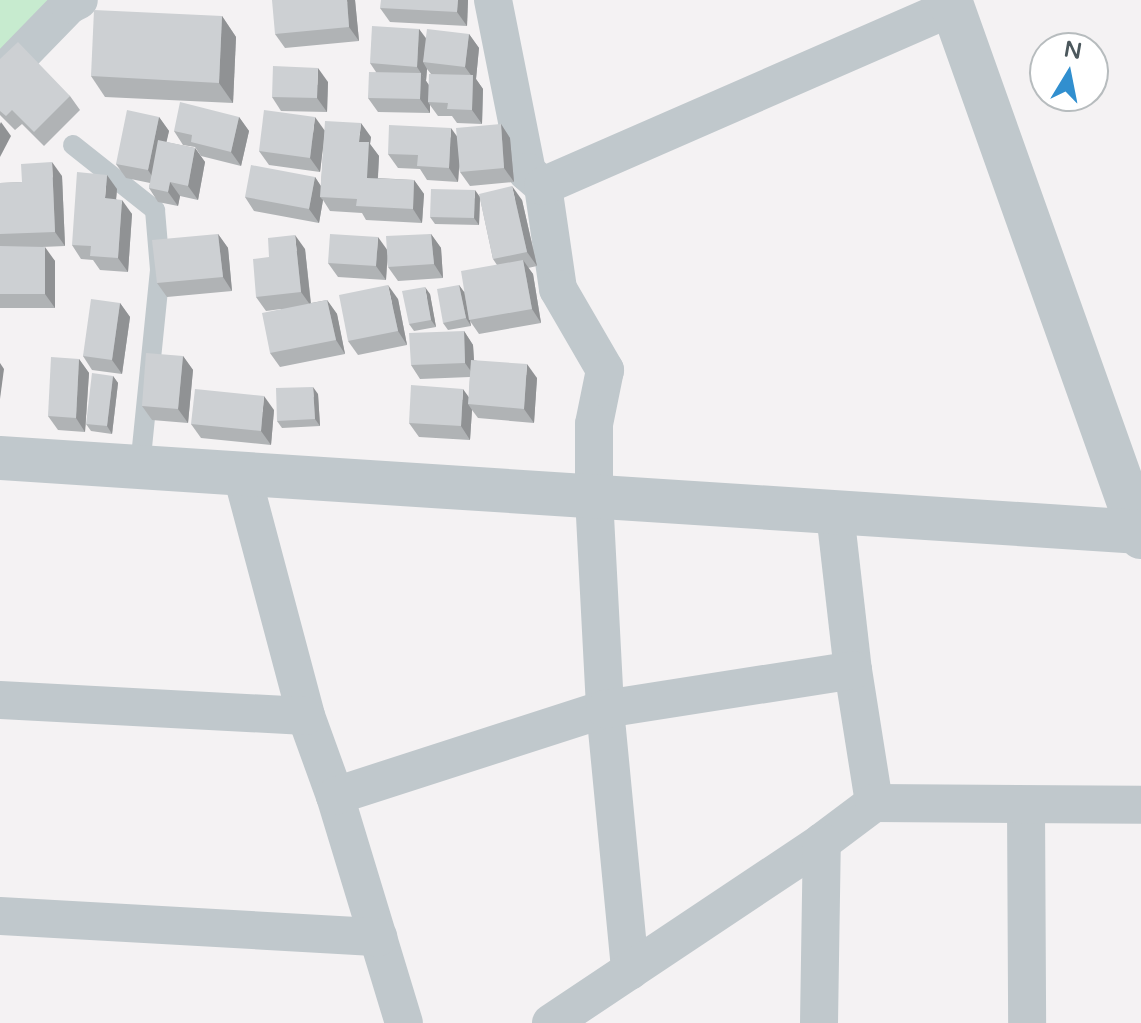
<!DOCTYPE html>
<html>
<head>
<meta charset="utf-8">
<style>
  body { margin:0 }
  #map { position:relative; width:1141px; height:1023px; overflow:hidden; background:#f4f2f3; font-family:"Varela Round",sans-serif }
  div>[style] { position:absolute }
  .green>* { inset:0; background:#c7ebcf }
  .service>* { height:20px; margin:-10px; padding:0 10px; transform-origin:10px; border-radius:10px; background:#c0c8cc }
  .minor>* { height:38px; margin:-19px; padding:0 19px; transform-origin:19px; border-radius:19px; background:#c0c8cc }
  .tertiary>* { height:44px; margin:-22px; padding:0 22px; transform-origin:22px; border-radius:22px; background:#c0c8cc }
  .wall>* { inset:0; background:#b0b3b5 }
  .shaded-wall>* { inset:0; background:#909294 }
  .building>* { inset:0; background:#cdd0d3 }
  span { translate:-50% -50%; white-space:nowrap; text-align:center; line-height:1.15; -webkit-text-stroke:7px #fff; paint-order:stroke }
  .north { position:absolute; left:1029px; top:32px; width:80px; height:80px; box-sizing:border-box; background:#fff; border:2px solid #b7bcbe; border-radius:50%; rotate:10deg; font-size:22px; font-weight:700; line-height:32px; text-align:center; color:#4c585d }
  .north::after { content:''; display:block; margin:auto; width:28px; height:36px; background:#318fcf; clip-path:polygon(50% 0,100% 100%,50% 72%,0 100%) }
</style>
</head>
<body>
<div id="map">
  <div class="green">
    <div style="clip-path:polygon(0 0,65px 0,0 67px)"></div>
  </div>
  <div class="service">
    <div style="left:73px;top:145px;width:105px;rotate:38.4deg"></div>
    <div style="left:155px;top:210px;width:60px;rotate:85.2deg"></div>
    <div style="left:160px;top:270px;width:199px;rotate:95.8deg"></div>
  </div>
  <div class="minor">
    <div style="left:493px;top:0;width:175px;rotate:78.8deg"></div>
    <div style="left:527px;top:172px;width:21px;rotate:41deg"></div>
    <div style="left:543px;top:186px;width:104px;rotate:81.7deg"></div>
    <div style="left:558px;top:289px;width:94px;rotate:59.9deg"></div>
    <div style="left:605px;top:370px;width:55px;rotate:101.5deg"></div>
    <div style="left:594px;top:424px;width:73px;rotate:90deg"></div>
    <div style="left:594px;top:497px;width:212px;rotate:87deg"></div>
    <div style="left:605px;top:709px;width:263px;rotate:84.5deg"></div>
    <div style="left:0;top:76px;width:99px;rotate:-45.8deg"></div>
    <div style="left:69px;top:5px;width:11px;rotate:-27deg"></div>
    <div style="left:543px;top:186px;width:447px;rotate:-23.6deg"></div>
    <div style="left:242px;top:475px;width:249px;rotate:75.1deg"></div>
    <div style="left:306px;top:716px;width:85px;rotate:70.1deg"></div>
    <div style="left:335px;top:796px;width:237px;rotate:73.1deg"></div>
    <div style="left:835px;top:513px;width:158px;rotate:83.5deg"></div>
    <div style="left:853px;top:670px;width:135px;rotate:81deg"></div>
    <div style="left:0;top:700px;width:306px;rotate:3deg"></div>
    <div style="left:335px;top:796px;width:284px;rotate:-17.9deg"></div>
    <div style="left:605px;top:709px;width:251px;rotate:-8.9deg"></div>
    <div style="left:1026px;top:806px;width:217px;rotate:89.7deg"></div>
    <div style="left:0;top:916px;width:379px;rotate:3.2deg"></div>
    <div style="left:551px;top:1023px;width:326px;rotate:-33.7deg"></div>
    <div style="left:822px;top:842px;width:65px;rotate:-36.9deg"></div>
    <div style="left:874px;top:803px;width:267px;rotate:0.4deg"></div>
    <div style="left:819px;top:1023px;width:181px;rotate:-89.1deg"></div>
  </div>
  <div class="tertiary">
    <div style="left:950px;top:0;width:570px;rotate:70.42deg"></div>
    <div style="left:0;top:458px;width:1143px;rotate:3.71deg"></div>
  </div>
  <div class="wall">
    <div style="clip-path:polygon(355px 0,359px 41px,285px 48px,275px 34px)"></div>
    <div style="clip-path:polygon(468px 0,467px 26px,390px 22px,380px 8px)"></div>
    <div style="clip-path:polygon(222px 16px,236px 37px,233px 103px,105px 97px,91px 76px)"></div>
    <div style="clip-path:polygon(evenodd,419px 29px,426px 38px,469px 34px,479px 48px,476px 79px,483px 89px,482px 124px,457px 123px,452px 116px,438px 116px,430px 105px,430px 113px,378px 112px,368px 98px,376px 72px,370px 63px,419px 29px,427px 69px,431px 74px,429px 85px,426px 81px,427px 69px)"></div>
    <div style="clip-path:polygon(0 59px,70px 96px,80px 110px,44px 146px,22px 124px,15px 130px,0 115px)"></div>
    <div style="clip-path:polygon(328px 82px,327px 112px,281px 111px,272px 97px)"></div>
    <div style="clip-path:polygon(159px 117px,169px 131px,166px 142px,195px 148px,205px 162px,198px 200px,180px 196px,178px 206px,158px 202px,149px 188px,150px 183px,126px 178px,116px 164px)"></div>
    <div style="clip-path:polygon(239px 117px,249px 131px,241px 166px,201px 156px,195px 147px,183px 145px,174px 131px)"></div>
    <div style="clip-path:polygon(501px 124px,510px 138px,514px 182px,470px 186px,460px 172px,459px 166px,458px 182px,427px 180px,420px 169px,398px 168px,388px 154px)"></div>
    <div style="clip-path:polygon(325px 130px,371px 137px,370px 144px,379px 156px,378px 178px,414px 180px,424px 194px,422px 223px,366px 220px,362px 213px,330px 211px,323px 200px,319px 223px,254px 211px,245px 197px,315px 177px,321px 186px,324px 138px,320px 172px,269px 165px,259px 151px)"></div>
    <div style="clip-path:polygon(62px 176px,65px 246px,42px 247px,55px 261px,55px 308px,0 308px,0 183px,22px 182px)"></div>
    <div style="clip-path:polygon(117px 189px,116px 199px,132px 214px,128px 272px,100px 270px,93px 260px,81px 259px,72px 245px)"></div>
    <div style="clip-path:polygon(480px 196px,522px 200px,537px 266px,528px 268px,533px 274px,541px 323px,479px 334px,470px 321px,471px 326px,448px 330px,443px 323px,459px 285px,464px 292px,497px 265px,493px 259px,480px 198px,479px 225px,435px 224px,430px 217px)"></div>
    <div style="clip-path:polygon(218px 234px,228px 248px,232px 291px,167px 297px,157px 283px)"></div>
    <div style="clip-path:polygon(431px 234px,441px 248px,443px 278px,398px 281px,388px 267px,387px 256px,386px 280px,338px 277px,328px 263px,387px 250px)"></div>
    <div style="clip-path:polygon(305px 249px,311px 303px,327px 300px,337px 314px,345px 354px,280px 367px,270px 353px,281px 309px,266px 311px,256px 297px,269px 257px)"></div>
    <div style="clip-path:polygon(430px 294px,436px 327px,414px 331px,409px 324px)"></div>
    <div style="clip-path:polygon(398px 299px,407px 345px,358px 355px,348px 341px)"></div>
    <div style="clip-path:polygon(120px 303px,130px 317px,122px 374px,92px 370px,83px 356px)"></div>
    <div style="clip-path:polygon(464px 331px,473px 345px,474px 360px,537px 378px,534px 423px,478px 418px,472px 410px,470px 440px,419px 437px,409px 423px,469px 397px,470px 377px,420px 379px,411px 365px)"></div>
    <div style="clip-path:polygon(183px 356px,193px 370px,188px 423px,152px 420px,142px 406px)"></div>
    <div style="clip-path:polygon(79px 359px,89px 373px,85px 432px,58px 430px,48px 416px)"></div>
    <div style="clip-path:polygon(113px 376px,118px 383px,112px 434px,91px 431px,86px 424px)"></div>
    <div style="clip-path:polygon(318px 394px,320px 426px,282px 428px,277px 421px)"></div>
    <div style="clip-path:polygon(274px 410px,271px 445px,201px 438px,191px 424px)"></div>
  </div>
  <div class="shaded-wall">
    <div style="clip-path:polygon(347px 0,355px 0,359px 41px,349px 27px)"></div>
    <div style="clip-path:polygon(458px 0,468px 0,467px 26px,457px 12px)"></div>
    <div style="clip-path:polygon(222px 16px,236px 37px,233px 103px,219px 83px)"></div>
    <div style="clip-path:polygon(419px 29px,429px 43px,423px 62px,427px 69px,426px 81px,417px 67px)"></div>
    <div style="clip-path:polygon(469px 34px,479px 48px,476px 79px,483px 89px,482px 124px,472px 110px,473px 78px,465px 67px)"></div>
    <div style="clip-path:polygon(318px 68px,328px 82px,327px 112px,317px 98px)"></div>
    <div style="clip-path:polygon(421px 73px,430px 87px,428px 102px,430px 105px,430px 113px,420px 99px)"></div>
    <div style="clip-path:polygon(159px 117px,169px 131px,157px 184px,148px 170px)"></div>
    <div style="clip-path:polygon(239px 117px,249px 131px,241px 166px,231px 152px)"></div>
    <div style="clip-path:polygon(315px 117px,325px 131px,320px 172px,310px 158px)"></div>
    <div style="clip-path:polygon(1px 122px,11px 136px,0 157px,0 124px)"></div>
    <div style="clip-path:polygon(361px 123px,371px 137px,370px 144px,379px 156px,377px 192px,367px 178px,359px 142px)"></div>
    <div style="clip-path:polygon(501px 124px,510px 138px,514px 182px,504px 168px)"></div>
    <div style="clip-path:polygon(451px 128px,461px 142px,458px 182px,449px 168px)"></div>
    <div style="clip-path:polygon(195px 148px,205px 162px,198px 200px,188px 186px)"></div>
    <div style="clip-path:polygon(52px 162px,62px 176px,65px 246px,55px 232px)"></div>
    <div style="clip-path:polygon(107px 175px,117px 189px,115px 212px,105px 198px)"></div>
    <div style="clip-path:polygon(315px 177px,324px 191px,320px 197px,323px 200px,319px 223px,309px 209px)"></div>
    <div style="clip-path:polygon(414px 180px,424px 194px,422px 223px,413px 209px)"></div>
    <div style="clip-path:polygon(170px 182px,180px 196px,178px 206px,168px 192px)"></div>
    <div style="clip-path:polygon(512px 186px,522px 200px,537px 266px,527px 252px)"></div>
    <div style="clip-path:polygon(475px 190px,480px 197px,479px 225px,474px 218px)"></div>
    <div style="clip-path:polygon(122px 200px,132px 214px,128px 272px,118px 258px)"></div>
    <div style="clip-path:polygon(218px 234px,228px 248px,232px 291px,223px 277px)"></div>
    <div style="clip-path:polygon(431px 234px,441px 248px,443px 278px,434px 264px)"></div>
    <div style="clip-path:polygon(295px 235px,305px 249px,311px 306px,301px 292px)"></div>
    <div style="clip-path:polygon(378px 237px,388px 251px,386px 280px,376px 266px)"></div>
    <div style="clip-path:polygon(45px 247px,55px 261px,55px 308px,45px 294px)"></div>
    <div style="clip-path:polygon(523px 260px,533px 274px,541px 323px,532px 309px)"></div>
    <div style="clip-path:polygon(388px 285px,398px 299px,407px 345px,398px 331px)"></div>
    <div style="clip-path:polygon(459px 285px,464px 292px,471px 326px,466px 318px)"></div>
    <div style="clip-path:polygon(425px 287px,430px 294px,436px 327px,431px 320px)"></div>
    <div style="clip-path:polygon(327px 300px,337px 314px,345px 354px,336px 340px)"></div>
    <div style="clip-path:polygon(120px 303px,130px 317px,122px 374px,112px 360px)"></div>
    <div style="clip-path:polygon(464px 331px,473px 345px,475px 377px,465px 363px)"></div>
    <div style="clip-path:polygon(183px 356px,193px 370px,188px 423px,178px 409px)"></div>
    <div style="clip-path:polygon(79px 359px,89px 373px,85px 432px,76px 418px)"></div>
    <div style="clip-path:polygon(0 363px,4px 369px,0 399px)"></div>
    <div style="clip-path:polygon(527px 364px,537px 378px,534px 423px,524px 409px)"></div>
    <div style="clip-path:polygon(113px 376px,118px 383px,112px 434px,107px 426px)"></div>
    <div style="clip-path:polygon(313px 387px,318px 394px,320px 426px,315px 419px)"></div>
    <div style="clip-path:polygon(463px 389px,473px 403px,468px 404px,472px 410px,470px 440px,461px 426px)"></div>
    <div style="clip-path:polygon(264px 396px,274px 410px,271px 445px,261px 431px)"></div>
  </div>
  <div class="building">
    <div style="clip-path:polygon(272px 0,347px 0,349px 27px,275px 34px)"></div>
    <div style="clip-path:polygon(381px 0,458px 0,457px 12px,380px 8px)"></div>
    <div style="clip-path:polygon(94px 10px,222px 16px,219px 83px,91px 76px)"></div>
    <div style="clip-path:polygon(372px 26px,419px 29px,417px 67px,370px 63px)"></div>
    <div style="clip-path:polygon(427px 29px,469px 34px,465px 67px,423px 62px)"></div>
    <div style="clip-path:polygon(18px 42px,70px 96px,34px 132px,12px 110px,6px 116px,0 111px,0 59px)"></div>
    <div style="clip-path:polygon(273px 66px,318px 68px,317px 98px,272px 97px)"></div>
    <div style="clip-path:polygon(369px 72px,421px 73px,420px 99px,368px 98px)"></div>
    <div style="clip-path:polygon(429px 74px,473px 75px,472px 110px,447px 109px,448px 103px,428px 102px)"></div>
    <div style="clip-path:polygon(180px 102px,239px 117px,231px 152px,191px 142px,192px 135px,174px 131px)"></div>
    <div style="clip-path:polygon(127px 110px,159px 117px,148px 170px,116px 164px)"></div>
    <div style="clip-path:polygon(264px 110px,315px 117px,310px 158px,259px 151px)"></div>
    <div style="clip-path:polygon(325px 121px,361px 123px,359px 142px,369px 142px,367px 178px,414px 180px,413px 209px,356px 206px,357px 199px,320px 197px)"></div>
    <div style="clip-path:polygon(501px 124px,504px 168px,460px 172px,456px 128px)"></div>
    <div style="clip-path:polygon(389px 125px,451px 128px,449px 168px,417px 166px,418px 155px,388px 154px)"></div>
    <div style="clip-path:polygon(158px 140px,195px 148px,188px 186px,170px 182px,168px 192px,149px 188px)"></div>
    <div style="clip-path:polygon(52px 162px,55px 232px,0 234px,0 183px,22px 182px,21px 164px)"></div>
    <div style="clip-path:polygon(251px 165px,315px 177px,309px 209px,245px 197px)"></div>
    <div style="clip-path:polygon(77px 172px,107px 175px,105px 198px,122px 200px,118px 258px,90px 256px,91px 246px,72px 245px)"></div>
    <div style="clip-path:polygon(512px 186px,527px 252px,493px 259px,479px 194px)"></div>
    <div style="clip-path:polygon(431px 189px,475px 190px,474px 218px,430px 217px)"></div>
    <div style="clip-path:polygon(218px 234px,223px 277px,157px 283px,152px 240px)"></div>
    <div style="clip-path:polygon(330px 234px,378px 237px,376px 266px,328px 263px)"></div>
    <div style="clip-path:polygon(431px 234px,434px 264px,388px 267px,386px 236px)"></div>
    <div style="clip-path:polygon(295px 235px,301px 292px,256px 297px,253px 259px,269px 257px,268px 238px)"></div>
    <div style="clip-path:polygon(0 246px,45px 247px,45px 294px,0 294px)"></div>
    <div style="clip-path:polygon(523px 260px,532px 309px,469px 320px,461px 271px)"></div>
    <div style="clip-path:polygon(388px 285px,398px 331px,348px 341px,339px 295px)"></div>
    <div style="clip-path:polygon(459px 285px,466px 318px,443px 323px,437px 289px)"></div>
    <div style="clip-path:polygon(425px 287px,431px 320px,409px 324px,402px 291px)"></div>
    <div style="clip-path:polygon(91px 299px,120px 303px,112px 360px,83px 356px)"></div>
    <div style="clip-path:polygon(327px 300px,336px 340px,270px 353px,262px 313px)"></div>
    <div style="clip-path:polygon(464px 331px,465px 363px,411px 365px,409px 333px)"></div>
    <div style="clip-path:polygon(146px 353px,183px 356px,178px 409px,142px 406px)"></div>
    <div style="clip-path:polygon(51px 357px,79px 359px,76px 418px,48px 416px)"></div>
    <div style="clip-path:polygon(471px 360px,527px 364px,524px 409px,468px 404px)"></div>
    <div style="clip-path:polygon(92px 373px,113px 376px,107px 426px,86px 424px)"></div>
    <div style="clip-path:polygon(411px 385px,463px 389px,461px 426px,409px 423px)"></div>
    <div style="clip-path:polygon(313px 387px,315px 419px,277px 421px,276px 388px)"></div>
    <div style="clip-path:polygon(195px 389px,264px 396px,261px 431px,191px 424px)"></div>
  </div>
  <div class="north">N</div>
</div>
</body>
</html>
